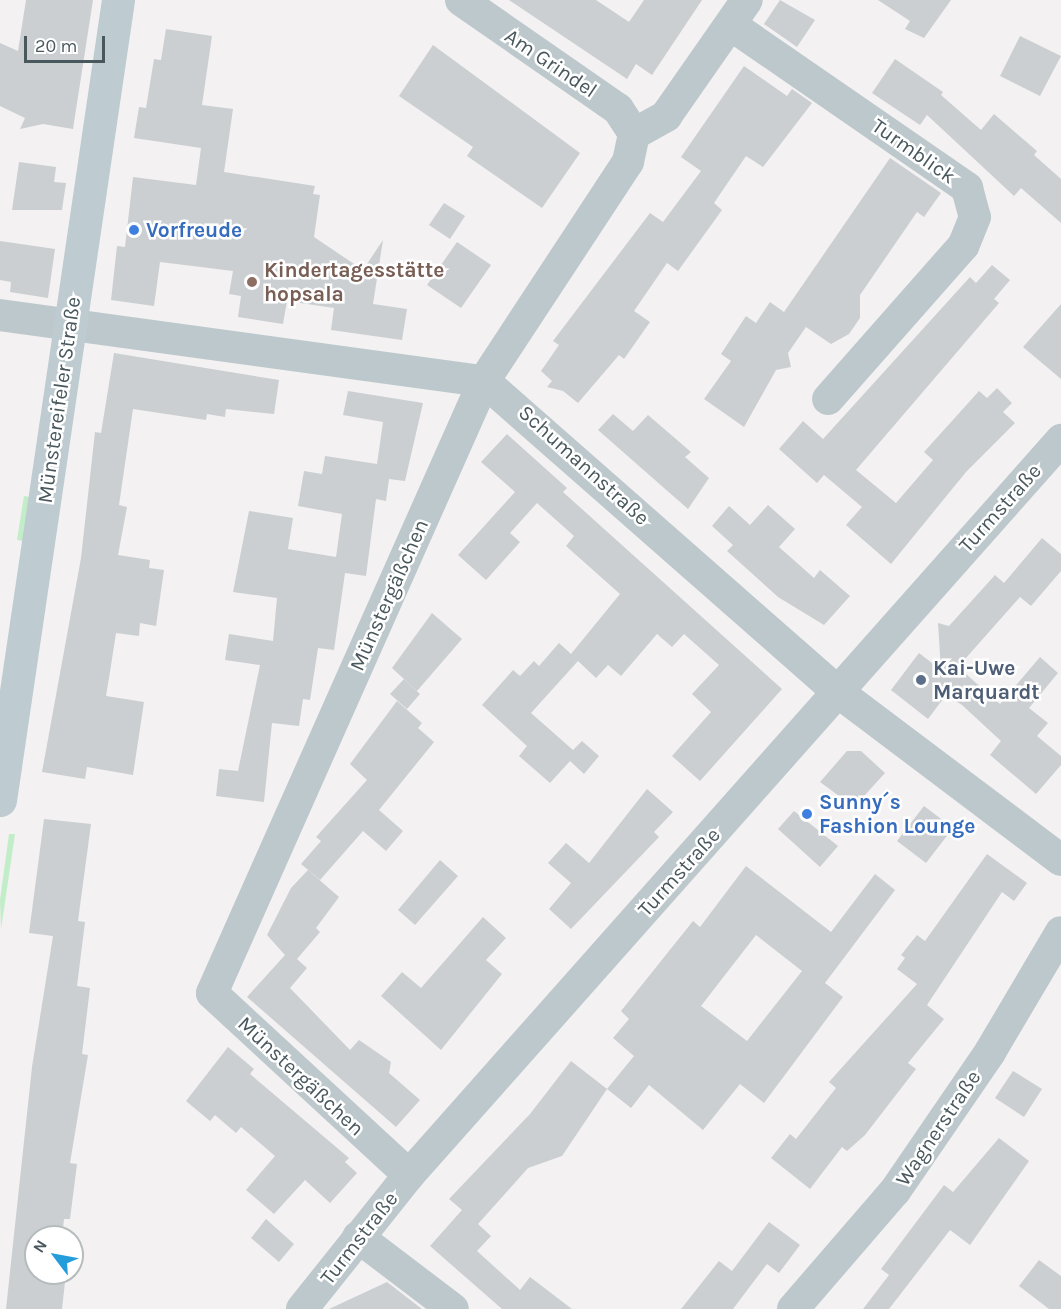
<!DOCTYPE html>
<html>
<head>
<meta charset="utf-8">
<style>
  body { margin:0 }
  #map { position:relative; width:1061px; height:1309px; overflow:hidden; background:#f3f1f1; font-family:Karla,sans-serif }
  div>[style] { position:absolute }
  .green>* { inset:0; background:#c2edc9 }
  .building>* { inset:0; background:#cbcfd2 }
  .minor>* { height:32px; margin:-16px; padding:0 16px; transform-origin:16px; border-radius:16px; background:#bdc8cc }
  .secondary>* { height:33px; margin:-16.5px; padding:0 16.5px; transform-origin:16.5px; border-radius:16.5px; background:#becbd1 }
  .dots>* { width:16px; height:16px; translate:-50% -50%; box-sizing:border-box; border:3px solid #fff; border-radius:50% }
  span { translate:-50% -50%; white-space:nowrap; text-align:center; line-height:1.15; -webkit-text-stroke:5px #fff; paint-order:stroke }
  .street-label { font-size:21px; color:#49585d }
  .shop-label { font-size:21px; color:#366cbe; font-weight:700 }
  .left { translate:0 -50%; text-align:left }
  .education-label { font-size:21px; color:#785e54; font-weight:700 }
  .service-label { font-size:21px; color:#4e5e75; font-weight:700 }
  .north { position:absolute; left:24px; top:1225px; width:60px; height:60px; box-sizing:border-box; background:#fff; border:2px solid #b6bcbe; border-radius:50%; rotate:302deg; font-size:16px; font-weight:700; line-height:24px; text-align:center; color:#49585d }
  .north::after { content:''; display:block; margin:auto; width:21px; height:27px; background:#249dda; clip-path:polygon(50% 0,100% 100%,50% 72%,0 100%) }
  .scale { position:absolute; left:24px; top:36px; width:81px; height:27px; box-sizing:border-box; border:3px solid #49585d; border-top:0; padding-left:8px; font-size:18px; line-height:21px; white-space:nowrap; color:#49585d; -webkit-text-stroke:4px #fff; paint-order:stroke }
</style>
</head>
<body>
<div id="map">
  <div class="green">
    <div style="clip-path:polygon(24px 496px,30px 497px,23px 541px,17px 540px)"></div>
    <div style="clip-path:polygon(9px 834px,15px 834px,1px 929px,0 900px)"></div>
  </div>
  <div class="building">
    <div style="clip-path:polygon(26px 0,93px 0,73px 129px,43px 124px,20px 129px,25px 118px,0 106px,0 43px,18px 51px)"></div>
    <div style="clip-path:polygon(509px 0,596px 0,629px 22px,644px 0,702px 0,652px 75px,636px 64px,627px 79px)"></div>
    <div style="clip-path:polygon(780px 0,815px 20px,797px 47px,764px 24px)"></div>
    <div style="clip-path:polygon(878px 0,951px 0,924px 38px,905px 29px,910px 21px)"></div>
    <div style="clip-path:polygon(166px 29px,212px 36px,202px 105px,233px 109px,224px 172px,315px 186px,313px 194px,320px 195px,314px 237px,363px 270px,383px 240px,373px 304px,407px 309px,402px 340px,331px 330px,334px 308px,287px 301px,283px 324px,238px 317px,241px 296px,229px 294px,233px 271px,160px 262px,154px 306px,111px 300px,117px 246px,125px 247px,133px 177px,196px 185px,201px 148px,134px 138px,139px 107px,146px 108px,154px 59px,161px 60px)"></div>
    <div style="clip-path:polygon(1020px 36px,1061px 56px,1040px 96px,1000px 76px)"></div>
    <div style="clip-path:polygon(433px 45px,580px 153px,542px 208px,467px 156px,473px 147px,399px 96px)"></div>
    <div style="clip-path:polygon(895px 59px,943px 92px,941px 95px,981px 130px,994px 114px,1037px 151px,1034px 155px,1061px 179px,1061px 223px,1021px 188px,1014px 196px,927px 115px,920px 125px,872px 93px)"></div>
    <div style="clip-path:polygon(744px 66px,787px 96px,792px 89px,812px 103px,763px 167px,746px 156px,714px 203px,722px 210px,678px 271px,667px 263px,634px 311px,650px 322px,624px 359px,619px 355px,578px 403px,563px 391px,547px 387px,552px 381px,541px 371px,559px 345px,553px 341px,650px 213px,663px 222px,701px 171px,681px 157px)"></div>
    <div style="clip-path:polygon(890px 158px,941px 193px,924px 217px,917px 212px,860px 295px,860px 318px,849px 334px,831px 344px,806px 327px,788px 353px,791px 367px,776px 370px,744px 427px,704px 399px,731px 361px,721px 354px,746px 316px,756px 323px,770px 302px,784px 312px)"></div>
    <div style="clip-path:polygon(19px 162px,56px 167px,54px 182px,66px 183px,62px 210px,12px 210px)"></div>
    <div style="clip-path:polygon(444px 203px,465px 216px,450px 239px,429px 225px)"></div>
    <div style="clip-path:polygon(0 241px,55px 249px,48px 298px,10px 292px,11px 282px,0 280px)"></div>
    <div style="clip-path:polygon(457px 242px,491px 265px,461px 308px,427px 285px)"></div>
    <div style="clip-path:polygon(992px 265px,1010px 280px,994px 299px,999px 303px,856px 470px,896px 503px,933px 460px,924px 452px,979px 391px,987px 398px,997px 388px,1012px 403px,1003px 412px,1015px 423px,966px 472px,891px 564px,846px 525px,862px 507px,824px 475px,817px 483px,779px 449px,803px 421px,823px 439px,970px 277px,976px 283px)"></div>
    <div style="clip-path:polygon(1061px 304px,1061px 379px,1023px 347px)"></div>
    <div style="clip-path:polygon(114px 353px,279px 380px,274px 414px,226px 409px,225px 417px,207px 414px,206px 420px,133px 409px,119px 505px,127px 507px,118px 555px,150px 560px,149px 568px,164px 570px,156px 626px,140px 623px,139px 636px,116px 633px,110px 672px,106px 696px,144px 702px,133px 775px,87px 767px,85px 779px,42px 772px,81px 558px,95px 432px,101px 433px)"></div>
    <div style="clip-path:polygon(348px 391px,423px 403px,405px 481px,389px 479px,386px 501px,376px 499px,366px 576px,345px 573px,334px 650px,318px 648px,310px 700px,303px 699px,299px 726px,272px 723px,264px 802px,216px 796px,219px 769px,238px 771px,260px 665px,225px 660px,229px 634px,273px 641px,277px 598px,233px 592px,249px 511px,293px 518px,288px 549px,336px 557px,342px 514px,298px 506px,304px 471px,322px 474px,325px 456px,377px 464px,383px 422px,343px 415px)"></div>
    <div style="clip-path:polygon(613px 414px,633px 431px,648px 415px,691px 452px,685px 457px,709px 478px,688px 509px,598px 430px)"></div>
    <div style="clip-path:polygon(507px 434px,567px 488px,563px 492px,782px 689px,700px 781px,672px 756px,711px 712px,692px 694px,719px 665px,684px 634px,672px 647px,657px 634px,621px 676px,608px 665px,596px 678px,578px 661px,531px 713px,573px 750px,582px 741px,599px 756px,584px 774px,570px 761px,550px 783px,519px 756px,527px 746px,482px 705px,513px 670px,520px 676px,534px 661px,539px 666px,559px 643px,571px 654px,620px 594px,566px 546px,574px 536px,537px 503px,510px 533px,520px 542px,486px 580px,458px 555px,515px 492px,481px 462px)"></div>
    <div style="clip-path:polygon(768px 505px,795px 529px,779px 547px,814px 578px,820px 570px,850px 596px,824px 625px,778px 597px,727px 551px,733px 545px,712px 526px,729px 506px,750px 525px)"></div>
    <div style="clip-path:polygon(1042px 538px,1061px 554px,1061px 571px,1031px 606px,1020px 597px,958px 667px,1000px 704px,1040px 657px,1058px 673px,1029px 708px,1048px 723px,1037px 736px,1061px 756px,1061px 765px,1036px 794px,990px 755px,1001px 741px,962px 705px,946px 695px,928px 719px,891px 690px,919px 653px,941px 670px,938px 623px,949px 626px,995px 575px,1004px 583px)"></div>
    <div style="clip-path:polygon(432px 613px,462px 639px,417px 691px,392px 668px)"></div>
    <div style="clip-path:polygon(404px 679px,420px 694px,407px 709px,390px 694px)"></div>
    <div style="clip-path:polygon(397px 701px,422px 723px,418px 728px,434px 742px,379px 810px,403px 831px,386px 851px,363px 831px,320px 880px,301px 864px,321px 841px,316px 837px,367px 780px,350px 764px)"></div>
    <div style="clip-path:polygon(847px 751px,861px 751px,885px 773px,854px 807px,820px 782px)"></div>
    <div style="clip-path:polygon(647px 789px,673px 812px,654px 832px,659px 837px,571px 929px,549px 909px,571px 883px,548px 863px,566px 843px,589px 863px)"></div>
    <div style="clip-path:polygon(924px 806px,953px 828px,926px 863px,897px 841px)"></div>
    <div style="clip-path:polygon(794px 811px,838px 846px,820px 867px,778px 829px)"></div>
    <div style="clip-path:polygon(44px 819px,91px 824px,78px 921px,85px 922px,77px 986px,90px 988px,82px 1054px,88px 1055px,70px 1163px,77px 1164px,70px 1219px,64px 1219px,62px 1237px,36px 1237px,36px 1273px,66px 1273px,62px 1309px,6px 1309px,32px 1067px,53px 936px,29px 933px)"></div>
    <div style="clip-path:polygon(987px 854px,1027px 883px,1014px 901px,1002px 892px,927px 1005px,944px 1019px,908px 1063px,916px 1069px,865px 1135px,847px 1151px,842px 1147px,810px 1189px,771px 1158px,790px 1134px,796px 1139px,836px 1088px,829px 1082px,917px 984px,897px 969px,905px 958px,901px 955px,917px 935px,925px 941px)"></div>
    <div style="clip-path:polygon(440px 860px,458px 876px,415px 925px,398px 910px)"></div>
    <div style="clip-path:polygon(evenodd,746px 866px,831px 932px,875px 874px,895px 890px,825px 983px,843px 997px,764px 1103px,740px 1084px,703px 1130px,649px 1085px,631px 1108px,607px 1089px,634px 1056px,613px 1038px,629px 1019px,621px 1011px,693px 921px,700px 927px,746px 866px,756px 935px,802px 971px,747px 1041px,701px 1006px,756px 935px)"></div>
    <div style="clip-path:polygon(308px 870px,339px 897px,316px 928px,320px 932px,297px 959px,307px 968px,290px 988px,350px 1050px,359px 1040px,391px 1062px,389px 1073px,420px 1100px,396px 1127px,247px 997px,285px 955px,267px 935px,291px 888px)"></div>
    <div style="clip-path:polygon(483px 917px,506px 938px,486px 960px,502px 974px,441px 1050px,381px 996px,402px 972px,421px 988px)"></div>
    <div style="clip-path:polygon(228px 1047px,254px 1069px,250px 1074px,349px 1158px,345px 1162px,357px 1173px,330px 1203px,305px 1180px,274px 1214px,246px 1190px,275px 1156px,241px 1127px,236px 1133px,215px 1115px,210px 1121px,186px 1101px)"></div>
    <div style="clip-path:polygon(571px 1061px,607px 1089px,562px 1156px,528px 1168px,478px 1224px,491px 1236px,477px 1251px,520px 1290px,530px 1277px,572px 1309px,502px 1309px,430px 1246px,462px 1210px,449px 1199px,530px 1114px)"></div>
    <div style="clip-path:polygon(1013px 1071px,1042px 1089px,1024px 1117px,995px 1098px)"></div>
    <div style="clip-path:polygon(999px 1138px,1029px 1161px,970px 1245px,950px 1230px,889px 1309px,863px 1309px,889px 1275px,881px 1269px,944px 1185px,953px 1192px)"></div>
    <div style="clip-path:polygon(266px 1219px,294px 1244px,279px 1262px,251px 1238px)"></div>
    <div style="clip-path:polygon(769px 1222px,800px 1245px,779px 1273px,767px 1264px,733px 1309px,681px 1309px,719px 1261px,732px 1271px)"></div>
    <div style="clip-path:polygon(1039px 1260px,1061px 1276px,1061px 1309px,1049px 1309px,1019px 1286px)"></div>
    <div style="clip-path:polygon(387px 1282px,422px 1309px,329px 1309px)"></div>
  </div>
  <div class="minor">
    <div style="left:461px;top:0;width:191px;rotate:34.8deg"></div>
    <div style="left:618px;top:109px;width:30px;rotate:57deg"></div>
    <div style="left:731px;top:25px;width:287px;rotate:34.6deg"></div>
    <div style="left:967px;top:188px;width:30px;rotate:75deg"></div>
    <div style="left:975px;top:217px;width:31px;rotate:112deg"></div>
    <div style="left:963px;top:246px;width:204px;rotate:131.4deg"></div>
    <div style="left:0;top:315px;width:488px;rotate:7.8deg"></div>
    <div style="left:484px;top:381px;width:471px;rotate:41.3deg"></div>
    <div style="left:838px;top:692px;width:279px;rotate:37deg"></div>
    <div style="left:409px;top:1175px;width:268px;rotate:-137.3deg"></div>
    <div style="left:212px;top:993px;width:670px;rotate:-66.04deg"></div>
    <div style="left:484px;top:381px;width:262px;rotate:-56.7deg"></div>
    <div style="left:628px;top:162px;width:29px;rotate:-78deg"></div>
    <div style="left:634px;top:134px;width:37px;rotate:-29deg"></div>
    <div style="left:666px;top:116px;width:141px;rotate:-55.1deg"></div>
    <div style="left:358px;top:1237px;width:119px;rotate:37.2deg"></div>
    <div style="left:302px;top:1309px;width:171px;rotate:-51.4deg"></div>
    <div style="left:409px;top:1175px;width:983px;rotate:-48.42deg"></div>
    <div style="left:793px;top:1309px;width:156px;rotate:-49.2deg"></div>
    <div style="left:895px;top:1191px;width:168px;rotate:-55.6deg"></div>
    <div style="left:990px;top:1052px;width:139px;rotate:-59.4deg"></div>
  </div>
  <div class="secondary">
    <div style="left:0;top:800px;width:809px;rotate:-81.61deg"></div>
  </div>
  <div class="dots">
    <div style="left:134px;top:230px;background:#3f7fe0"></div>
    <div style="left:252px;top:282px;background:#8d6e63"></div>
    <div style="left:921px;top:680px;background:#5c6f8a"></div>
    <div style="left:807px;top:814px;background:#3f7fe0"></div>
  </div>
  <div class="street-label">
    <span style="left:551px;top:63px;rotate:34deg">Am Grindel</span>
    <span style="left:914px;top:151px;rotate:35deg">Turmblick</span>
    <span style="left:59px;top:400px;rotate:-82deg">Münstereifeler Straße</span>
    <span style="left:584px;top:465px;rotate:42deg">Schumannstraße</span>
    <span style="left:1000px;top:508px;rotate:-48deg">Turmstraße</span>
    <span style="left:389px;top:595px;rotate:-66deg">Münstergäßchen</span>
    <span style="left:679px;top:872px;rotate:-48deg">Turmstraße</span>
    <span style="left:301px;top:1076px;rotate:43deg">Münstergäßchen</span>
    <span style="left:938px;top:1128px;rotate:-56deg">Wagnerstraße</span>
    <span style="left:359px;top:1238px;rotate:-52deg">Turmstraße</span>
  </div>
  <div class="shop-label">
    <span class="left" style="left:146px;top:230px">Vorfreude</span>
    <span class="left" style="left:819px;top:814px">Sunny´s<br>Fashion Lounge</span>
  </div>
  <div class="education-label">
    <span class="left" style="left:264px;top:282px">Kindertagesstätte<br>hopsala</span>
  </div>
  <div class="service-label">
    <span class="left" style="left:933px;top:680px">Kai-Uwe<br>Marquardt</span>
  </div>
  <div class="north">N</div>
  <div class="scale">20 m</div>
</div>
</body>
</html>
